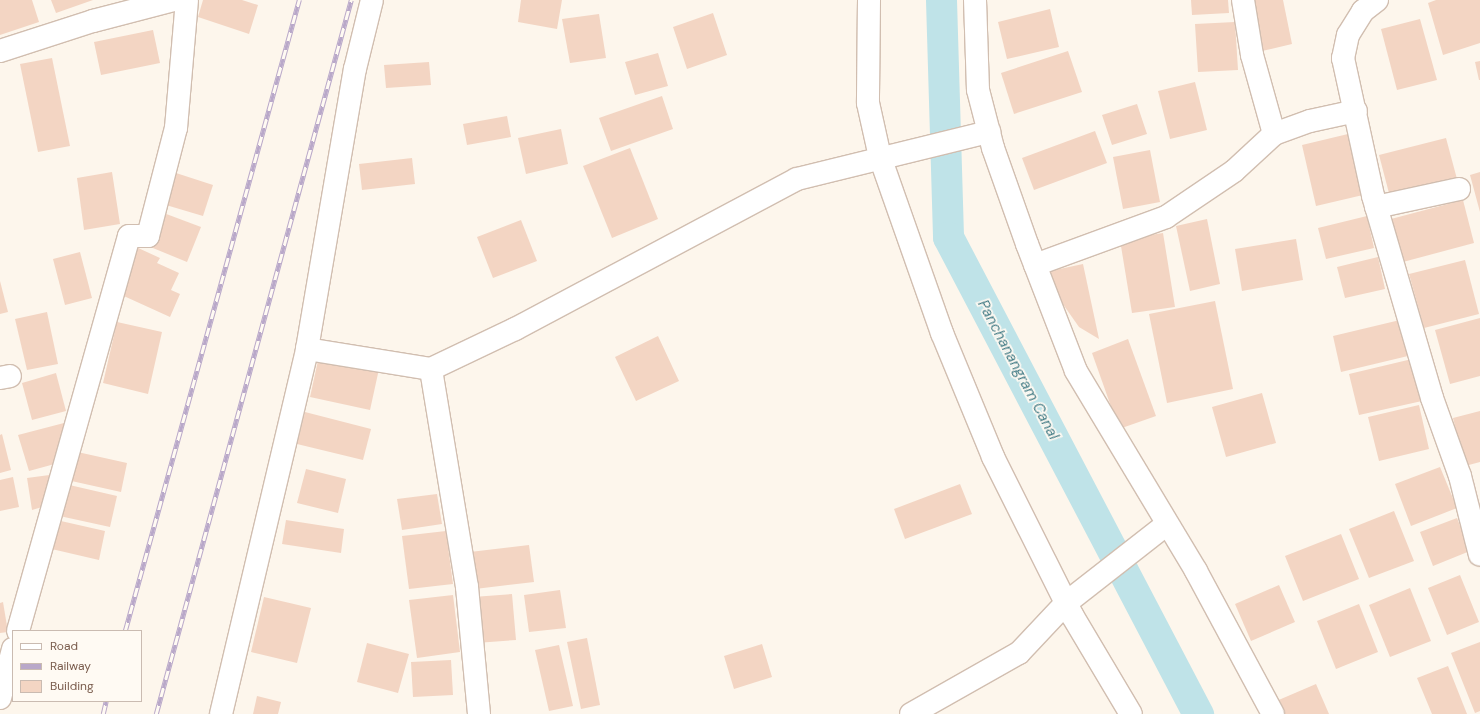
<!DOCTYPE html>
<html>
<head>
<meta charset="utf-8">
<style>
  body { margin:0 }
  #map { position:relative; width:1480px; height:714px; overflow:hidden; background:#fdf6ec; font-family:"DM Sans",sans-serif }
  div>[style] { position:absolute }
  .canal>* { height:31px; margin:-15.5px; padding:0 15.5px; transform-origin:15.5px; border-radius:15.5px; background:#bfe3e8 }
  .building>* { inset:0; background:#f3d5c3 }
  .roads { filter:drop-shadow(1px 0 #d1beb0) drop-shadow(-1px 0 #d1beb0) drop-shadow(0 1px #d1beb0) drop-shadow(0 -1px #d1beb0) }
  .minor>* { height:22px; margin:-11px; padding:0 11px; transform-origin:11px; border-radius:11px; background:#fff }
  .rail>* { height:4.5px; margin-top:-2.25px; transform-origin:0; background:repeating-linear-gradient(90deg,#fffaf3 0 9px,#b9a8c9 0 18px); box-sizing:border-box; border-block:1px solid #b9a8c9 }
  span { translate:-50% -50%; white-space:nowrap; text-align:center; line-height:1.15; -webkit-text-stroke:3.5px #fffaf3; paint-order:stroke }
  .water-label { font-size:15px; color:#437c86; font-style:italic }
  .legend { position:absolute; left:12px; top:630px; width:130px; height:72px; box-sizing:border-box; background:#fffaf3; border:1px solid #cabbb1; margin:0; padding:5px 7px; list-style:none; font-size:12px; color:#7a5c4d }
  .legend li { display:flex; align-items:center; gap:8px; height:20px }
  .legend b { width:20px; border:1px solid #cabbb1 }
</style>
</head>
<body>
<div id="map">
  <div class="canal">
    <div style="left:941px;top:0;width:237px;rotate:88.3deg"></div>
    <div style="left:948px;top:237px;width:539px;rotate:62.34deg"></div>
  </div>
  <div class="building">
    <div style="clip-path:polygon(0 0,32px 0,39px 22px,0 35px)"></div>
    <div style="clip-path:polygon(51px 0,93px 0,56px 13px)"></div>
    <div style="clip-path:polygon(203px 0,242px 0,258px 5px,249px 34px,198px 17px)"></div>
    <div style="clip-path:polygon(521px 0,562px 0,557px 29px,518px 22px)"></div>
    <div style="clip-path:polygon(1191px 0,1228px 0,1229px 13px,1192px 15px)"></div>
    <div style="clip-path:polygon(1251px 0,1283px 0,1292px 44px,1262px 51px)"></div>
    <div style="clip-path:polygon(1436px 0,1480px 0,1480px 43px,1443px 55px,1428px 3px)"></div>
    <div style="clip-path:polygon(1050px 9px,1059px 47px,1007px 59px,998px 22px)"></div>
    <div style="clip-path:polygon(713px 13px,727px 55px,687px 69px,673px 27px)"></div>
    <div style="clip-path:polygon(599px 14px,606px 58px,570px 63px,562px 19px)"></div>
    <div style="clip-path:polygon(1420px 19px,1437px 80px,1397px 90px,1381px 29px)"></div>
    <div style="clip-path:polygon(1235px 22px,1238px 70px,1198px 72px,1195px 24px)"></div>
    <div style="clip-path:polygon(153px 30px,160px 63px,101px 75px,94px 42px)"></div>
    <div style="clip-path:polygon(1068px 51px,1082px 92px,1014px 114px,1001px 73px)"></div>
    <div style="clip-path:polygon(658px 53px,668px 86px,635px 95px,625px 62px)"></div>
    <div style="clip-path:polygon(52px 58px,70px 146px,38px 152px,20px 64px)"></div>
    <div style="clip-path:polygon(1480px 61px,1480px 80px,1479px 80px,1475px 62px)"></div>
    <div style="clip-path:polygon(429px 62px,431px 85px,386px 88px,384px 65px)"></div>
    <div style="clip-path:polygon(1195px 82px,1207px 130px,1170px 139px,1158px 91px)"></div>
    <div style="clip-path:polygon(662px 96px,673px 129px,611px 151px,599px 118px)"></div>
    <div style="clip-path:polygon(1137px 104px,1147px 134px,1112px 145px,1102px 115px)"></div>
    <div style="clip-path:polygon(507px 116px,511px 137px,467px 145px,463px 124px)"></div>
    <div style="clip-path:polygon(561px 129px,568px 164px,526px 174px,518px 138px)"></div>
    <div style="clip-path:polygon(1095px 131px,1107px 163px,1034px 190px,1022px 158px)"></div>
    <div style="clip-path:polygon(1348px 134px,1363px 195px,1316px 206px,1302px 145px)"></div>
    <div style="clip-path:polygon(1446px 138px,1457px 179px,1390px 197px,1379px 155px)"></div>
    <div style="clip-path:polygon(630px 148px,658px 219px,612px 238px,583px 166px)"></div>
    <div style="clip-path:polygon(1150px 150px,1160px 202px,1123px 209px,1113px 157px)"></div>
    <div style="clip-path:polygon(412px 158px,415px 184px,362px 190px,359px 164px)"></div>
    <div style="clip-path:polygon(112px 172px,120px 224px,84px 230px,77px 178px)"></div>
    <div style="clip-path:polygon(1480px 172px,1480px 212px,1470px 175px)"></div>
    <div style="clip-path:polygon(176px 173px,213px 185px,203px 216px,166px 205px)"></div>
    <div style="clip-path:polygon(1463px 200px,1474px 243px,1403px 262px,1391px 219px)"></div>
    <div style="clip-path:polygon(161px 212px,201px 227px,187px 262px,148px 246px)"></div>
    <div style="clip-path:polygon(1367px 216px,1374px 248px,1326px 259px,1318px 228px)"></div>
    <div style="clip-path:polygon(1207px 219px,1220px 284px,1190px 291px,1176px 226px)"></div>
    <div style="clip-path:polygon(521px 220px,537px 261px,493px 278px,477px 237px)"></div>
    <div style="clip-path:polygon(1163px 233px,1175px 307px,1132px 313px,1120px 240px)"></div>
    <div style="clip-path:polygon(1296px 239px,1303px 280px,1242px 291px,1235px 249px)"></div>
    <div style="clip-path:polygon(136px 247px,160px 258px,157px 263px,179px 273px,171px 290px,180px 294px,170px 317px,115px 292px)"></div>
    <div style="clip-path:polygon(80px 252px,92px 298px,65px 305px,53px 259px)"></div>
    <div style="clip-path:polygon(1378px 257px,1385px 289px,1345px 298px,1337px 267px)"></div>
    <div style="clip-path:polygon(1465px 260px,1479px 314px,1424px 328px,1409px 274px)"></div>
    <div style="clip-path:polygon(1083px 264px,1099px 339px,1079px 327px,1041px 273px)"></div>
    <div style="clip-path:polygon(0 281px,8px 312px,0 314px)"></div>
    <div style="clip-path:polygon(1215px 301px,1233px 389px,1167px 403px,1149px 314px)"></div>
    <div style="clip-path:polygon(47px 312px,58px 364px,27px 370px,15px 319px)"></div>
    <div style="clip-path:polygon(1480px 318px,1480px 376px,1450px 384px,1435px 330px)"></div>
    <div style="clip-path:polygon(1400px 320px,1408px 356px,1341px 372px,1333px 336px)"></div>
    <div style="clip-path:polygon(117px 322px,162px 332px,148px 394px,103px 383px)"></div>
    <div style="clip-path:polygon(658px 336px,679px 381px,636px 401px,615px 357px)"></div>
    <div style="clip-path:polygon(1128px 339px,1156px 416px,1119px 429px,1092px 353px)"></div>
    <div style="clip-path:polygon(319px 356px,379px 369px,370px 410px,310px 397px)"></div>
    <div style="clip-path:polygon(1412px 359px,1422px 401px,1359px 415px,1349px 374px)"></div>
    <div style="clip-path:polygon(56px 373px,66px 411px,32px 420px,22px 383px)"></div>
    <div style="clip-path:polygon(1262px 393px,1276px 443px,1226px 457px,1212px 407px)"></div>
    <div style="clip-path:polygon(1419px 405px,1429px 449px,1379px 461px,1368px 417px)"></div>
    <div style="clip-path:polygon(1480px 411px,1480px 462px,1465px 466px,1453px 418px)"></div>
    <div style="clip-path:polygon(305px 412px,371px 429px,363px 460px,297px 444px)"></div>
    <div style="clip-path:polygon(64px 423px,62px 462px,29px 471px,18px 435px)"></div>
    <div style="clip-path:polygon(2px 434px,11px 470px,0 473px,0 435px)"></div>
    <div style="clip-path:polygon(73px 451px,127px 463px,121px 492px,67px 480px)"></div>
    <div style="clip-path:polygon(1440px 467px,1457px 508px,1411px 526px,1395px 484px)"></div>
    <div style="clip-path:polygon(306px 469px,346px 479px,338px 513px,297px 503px)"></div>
    <div style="clip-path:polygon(57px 474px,49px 505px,32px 510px,27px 478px)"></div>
    <div style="clip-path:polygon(13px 477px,19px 507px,0 511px,0 480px)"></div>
    <div style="clip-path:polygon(65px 484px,117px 496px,110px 527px,55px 515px)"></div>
    <div style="clip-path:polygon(960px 484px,972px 514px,905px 539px,894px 509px)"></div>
    <div style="clip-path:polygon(437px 494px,442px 524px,402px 530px,397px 499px)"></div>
    <div style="clip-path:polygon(1394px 511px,1414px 561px,1369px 578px,1349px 529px)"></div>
    <div style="clip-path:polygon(1457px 518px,1470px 551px,1433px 566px,1420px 532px)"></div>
    <div style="clip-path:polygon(52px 519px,105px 531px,99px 560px,43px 547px)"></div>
    <div style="clip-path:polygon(286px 520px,344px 529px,341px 553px,282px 544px)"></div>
    <div style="clip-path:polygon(446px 531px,453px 584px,409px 589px,402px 536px)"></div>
    <div style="clip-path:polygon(1341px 534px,1359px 579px,1303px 601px,1285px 556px)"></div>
    <div style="clip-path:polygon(529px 545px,534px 582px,475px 589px,470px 552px)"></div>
    <div style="clip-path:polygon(1460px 575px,1479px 622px,1447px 635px,1428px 588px)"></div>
    <div style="clip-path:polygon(1279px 585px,1295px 622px,1251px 641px,1235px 604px)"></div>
    <div style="clip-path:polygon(1410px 588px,1431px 641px,1390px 657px,1369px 605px)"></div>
    <div style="clip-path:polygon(560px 590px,566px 628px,529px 632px,524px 595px)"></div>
    <div style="clip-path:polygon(512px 594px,516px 640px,476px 643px,473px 597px)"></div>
    <div style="clip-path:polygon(453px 595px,460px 652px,417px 658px,409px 600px)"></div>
    <div style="clip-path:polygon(264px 597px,311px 608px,297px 663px,251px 652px)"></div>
    <div style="clip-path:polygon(3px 602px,8px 632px,0 633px,0 603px)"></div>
    <div style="clip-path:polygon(1359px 604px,1378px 652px,1336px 669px,1317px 621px)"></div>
    <div style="clip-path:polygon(587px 638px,600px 705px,581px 709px,567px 642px)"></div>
    <div style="clip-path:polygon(1480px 642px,1480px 711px,1475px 713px,1451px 653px)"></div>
    <div style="clip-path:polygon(367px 643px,409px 654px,398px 693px,357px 682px)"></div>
    <div style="clip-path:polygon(762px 644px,772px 677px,734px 689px,724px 656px)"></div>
    <div style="clip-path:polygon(559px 645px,573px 706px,549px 711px,535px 650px)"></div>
    <div style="clip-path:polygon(451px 660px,453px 695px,413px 697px,411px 662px)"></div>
    <div style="clip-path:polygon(1448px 666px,1467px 714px,1432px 714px,1417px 678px)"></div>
    <div style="clip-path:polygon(1316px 684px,1329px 714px,1279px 714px,1274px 702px)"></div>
    <div style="clip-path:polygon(257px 696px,281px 702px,278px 714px,253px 714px)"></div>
  </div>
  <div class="roads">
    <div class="minor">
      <div style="left:869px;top:0;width:103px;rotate:90.6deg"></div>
      <div style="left:868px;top:103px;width:55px;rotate:77.5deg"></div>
      <div style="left:880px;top:157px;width:187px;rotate:70.6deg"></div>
      <div style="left:942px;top:333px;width:134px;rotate:67.6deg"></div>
      <div style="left:993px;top:457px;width:177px;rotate:63.4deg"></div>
      <div style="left:1072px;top:615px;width:115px;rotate:59.2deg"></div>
      <div style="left:975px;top:0;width:90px;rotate:88.1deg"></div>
      <div style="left:978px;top:90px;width:60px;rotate:75.5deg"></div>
      <div style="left:993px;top:148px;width:102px;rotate:70.5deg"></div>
      <div style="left:1027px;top:244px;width:136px;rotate:68.9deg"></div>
      <div style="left:1076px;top:371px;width:233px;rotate:59deg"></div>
      <div style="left:1196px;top:571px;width:162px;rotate:61.7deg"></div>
      <div style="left:1243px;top:0;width:56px;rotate:80.7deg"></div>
      <div style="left:1252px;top:55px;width:82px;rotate:74.4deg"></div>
      <div style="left:1274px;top:134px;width:38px;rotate:-20deg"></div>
      <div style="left:1310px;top:121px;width:47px;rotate:-12.3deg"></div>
      <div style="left:1377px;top:0;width:18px;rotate:142deg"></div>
      <div style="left:1363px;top:11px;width:28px;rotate:122deg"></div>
      <div style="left:1348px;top:35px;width:24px;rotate:102deg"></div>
      <div style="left:1343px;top:58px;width:141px;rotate:77.7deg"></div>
      <div style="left:1373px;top:196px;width:210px;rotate:73.7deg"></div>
      <div style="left:1432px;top:398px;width:83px;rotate:70.3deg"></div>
      <div style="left:1460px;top:476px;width:81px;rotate:75.8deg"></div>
      <div style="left:0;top:51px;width:98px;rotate:-17.9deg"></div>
      <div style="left:93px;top:21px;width:84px;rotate:-14.5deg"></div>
      <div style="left:1376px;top:207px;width:85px;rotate:-12.2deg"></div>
      <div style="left:1035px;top:265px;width:140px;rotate:-20.1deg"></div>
      <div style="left:1166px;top:217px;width:82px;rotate:-34.1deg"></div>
      <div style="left:1234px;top:171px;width:54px;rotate:-42.8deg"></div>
      <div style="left:307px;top:349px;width:126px;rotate:9.2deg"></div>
      <div style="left:0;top:378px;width:10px;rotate:-11deg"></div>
      <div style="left:18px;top:631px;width:410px;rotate:-74.3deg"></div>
      <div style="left:129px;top:236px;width:19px"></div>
      <div style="left:148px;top:236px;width:112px;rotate:-75.5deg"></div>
      <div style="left:176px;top:128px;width:128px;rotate:-85.1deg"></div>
      <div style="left:0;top:698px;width:51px;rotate:-75.1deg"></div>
      <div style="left:221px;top:714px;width:375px;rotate:-76.7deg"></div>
      <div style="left:307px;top:349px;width:284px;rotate:-80.3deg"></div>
      <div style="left:355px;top:69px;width:71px;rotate:-76.2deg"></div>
      <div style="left:479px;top:714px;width:128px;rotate:-95.4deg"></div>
      <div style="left:467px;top:587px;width:221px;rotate:-99.4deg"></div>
      <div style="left:431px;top:369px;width:93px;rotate:-25.5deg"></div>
      <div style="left:515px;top:329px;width:319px;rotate:-28deg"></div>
      <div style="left:797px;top:179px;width:198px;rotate:-13.8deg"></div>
      <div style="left:911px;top:714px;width:124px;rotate:-29.5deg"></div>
      <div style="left:1019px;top:653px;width:69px;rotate:-46.8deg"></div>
      <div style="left:1066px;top:603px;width:128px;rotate:-38deg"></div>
    </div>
  </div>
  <div class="rail">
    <div style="left:125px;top:631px;width:655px;rotate:-74.58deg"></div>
    <div style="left:103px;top:714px;width:13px;rotate:-77deg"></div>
    <div style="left:156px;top:714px;width:740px;rotate:-74.72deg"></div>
  </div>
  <div class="water-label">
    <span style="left:1018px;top:370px;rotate:62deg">Panchanangram Canal</span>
  </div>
  <ul class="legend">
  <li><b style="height:5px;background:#fff"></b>Road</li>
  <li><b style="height:5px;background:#b9a8c9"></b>Railway</li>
  <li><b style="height:11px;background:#f3d5c3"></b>Building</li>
  </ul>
</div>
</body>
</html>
